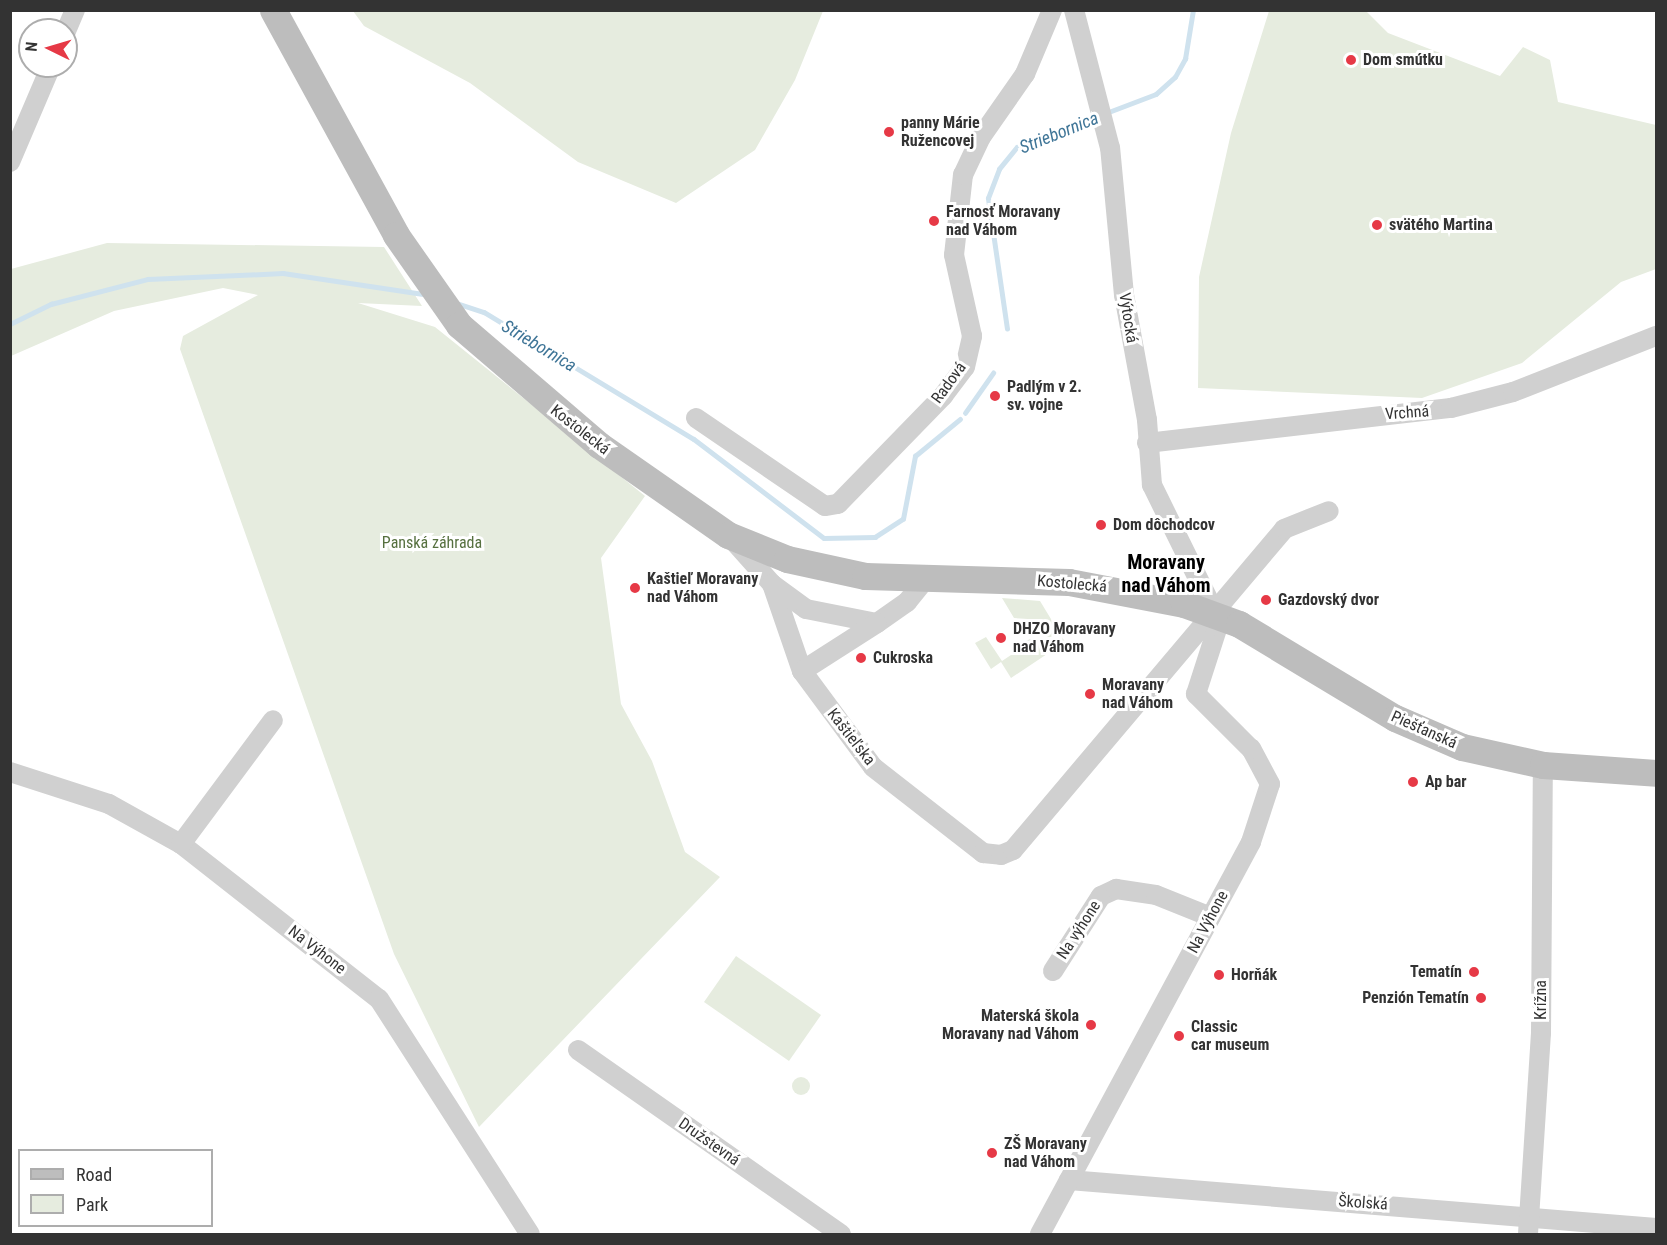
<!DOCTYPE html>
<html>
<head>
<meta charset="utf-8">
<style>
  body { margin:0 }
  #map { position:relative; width:1667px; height:1245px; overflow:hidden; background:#fff; font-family:"Roboto Condensed",sans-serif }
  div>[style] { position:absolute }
  .green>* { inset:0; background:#e6ecdf }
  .round { border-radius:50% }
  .stream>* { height:4.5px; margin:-2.25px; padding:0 2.25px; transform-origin:2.25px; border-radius:2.25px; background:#cfe2ee }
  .street>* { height:20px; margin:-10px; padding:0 10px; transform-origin:10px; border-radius:10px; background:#d0d0d0 }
  .secondary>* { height:27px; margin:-13.5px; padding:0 13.5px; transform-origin:13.5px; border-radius:13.5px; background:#bdbdbd }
  .dots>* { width:16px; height:16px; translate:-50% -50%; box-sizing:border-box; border:3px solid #fff; border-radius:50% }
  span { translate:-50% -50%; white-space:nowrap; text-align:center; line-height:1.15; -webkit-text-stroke:6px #fff; paint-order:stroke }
  .poi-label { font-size:16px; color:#333; font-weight:700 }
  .left { translate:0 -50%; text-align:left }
  .right { translate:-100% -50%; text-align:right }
  .street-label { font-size:16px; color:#333 }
  .park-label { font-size:16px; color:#56703f }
  .water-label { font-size:18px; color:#3f7597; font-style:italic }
  .quarter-label { font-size:20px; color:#000; font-weight:700 }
  .frame { position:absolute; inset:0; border:12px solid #333; pointer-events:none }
  .legend { position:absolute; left:18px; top:1149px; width:195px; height:78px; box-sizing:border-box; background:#fff; border:2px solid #adadad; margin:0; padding:8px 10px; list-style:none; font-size:18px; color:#333 }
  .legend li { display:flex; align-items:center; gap:12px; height:30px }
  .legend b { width:30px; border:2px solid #adadad }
  .north { position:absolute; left:18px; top:18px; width:60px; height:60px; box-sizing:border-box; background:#fff; border:2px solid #adadad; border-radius:50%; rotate:275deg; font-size:16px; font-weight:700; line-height:24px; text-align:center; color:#333 }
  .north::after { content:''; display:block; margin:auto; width:21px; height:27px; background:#e63946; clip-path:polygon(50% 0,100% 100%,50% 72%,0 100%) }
</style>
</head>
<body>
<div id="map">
  <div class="green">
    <div style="clip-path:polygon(353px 11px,823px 11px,795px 80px,755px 150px,676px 203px,578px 162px,470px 83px,364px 26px)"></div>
    <div style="clip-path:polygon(1269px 11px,1366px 11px,1388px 33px,1500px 76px,1523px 47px,1550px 60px,1558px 102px,1656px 125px,1656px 269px,1621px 282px,1522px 363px,1422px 398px,1198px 388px,1199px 277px,1231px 133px)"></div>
    <div style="clip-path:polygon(107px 243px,384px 247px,422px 306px,358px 303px,435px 327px,645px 496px,601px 558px,621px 704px,652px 761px,685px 852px,720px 877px,479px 1127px,394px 954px,180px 349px,183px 336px,258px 295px,223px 288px,114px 311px,11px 356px,11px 269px)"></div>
    <div style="clip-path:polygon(1002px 598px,1040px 601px,1065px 642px,1011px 678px,1001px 662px,991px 669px,975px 643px,986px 637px,1002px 661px,1017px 651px,1014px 647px,1038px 635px,1028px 619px,1014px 618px)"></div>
    <div style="clip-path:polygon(736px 956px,821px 1015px,789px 1061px,704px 1002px)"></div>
    <div class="round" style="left:792px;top:1077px;width:18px;height:18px"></div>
  </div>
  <div class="stream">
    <div style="left:1106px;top:113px;width:53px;rotate:-20.8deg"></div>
    <div style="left:1156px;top:94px;width:25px;rotate:-42deg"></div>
    <div style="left:1175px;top:77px;width:21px;rotate:-61deg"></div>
    <div style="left:1185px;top:59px;width:50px;rotate:-80.7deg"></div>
    <div style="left:456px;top:303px;width:29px;rotate:18deg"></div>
    <div style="left:484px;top:312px;width:245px;rotate:31.2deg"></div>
    <div style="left:694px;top:439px;width:163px;rotate:37.3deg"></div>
    <div style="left:824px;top:538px;width:51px;rotate:-1.1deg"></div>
    <div style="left:875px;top:537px;width:33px;rotate:-33deg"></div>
    <div style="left:903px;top:519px;width:64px;rotate:-79.2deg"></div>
    <div style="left:915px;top:456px;width:58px;rotate:-39.4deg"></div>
    <div style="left:10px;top:324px;width:46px;rotate:-26deg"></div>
    <div style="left:51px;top:304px;width:100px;rotate:-14.5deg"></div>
    <div style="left:148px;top:279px;width:135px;rotate:-2.5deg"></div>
    <div style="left:283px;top:273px;width:143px;rotate:8.5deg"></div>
    <div style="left:1007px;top:329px;width:132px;rotate:-98.3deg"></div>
    <div style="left:988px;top:198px;width:31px;rotate:-69deg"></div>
    <div style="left:999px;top:169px;width:28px;rotate:-51deg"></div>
    <div style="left:1017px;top:147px;width:86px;rotate:-20.3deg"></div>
    <div style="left:965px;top:413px;width:49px;rotate:-55deg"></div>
  </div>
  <div class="street">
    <div style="left:66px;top:31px;width:23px;rotate:-67deg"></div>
    <div style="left:10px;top:162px;width:104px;rotate:-66.9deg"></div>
    <div style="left:696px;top:418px;width:156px;rotate:34.3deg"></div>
    <div style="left:825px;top:506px;width:13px;rotate:-9deg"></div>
    <div style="left:838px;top:504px;width:151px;rotate:-45.8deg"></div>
    <div style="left:943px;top:396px;width:36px;rotate:-53deg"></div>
    <div style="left:965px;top:367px;width:32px;rotate:-77deg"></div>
    <div style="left:972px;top:336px;width:83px;rotate:-102.5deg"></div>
    <div style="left:954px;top:255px;width:81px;rotate:-83.6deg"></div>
    <div style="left:963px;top:175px;width:42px;rotate:-64.7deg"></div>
    <div style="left:981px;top:137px;width:77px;rotate:-55.1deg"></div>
    <div style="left:1025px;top:74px;width:69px;rotate:-67.1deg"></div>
    <div style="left:1147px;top:443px;width:306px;rotate:-6.6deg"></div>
    <div style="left:1451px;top:408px;width:64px;rotate:-14.5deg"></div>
    <div style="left:1513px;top:392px;width:154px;rotate:-21.4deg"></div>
    <div style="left:732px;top:539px;width:60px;rotate:48.4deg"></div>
    <div style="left:772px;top:584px;width:92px;rotate:71deg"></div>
    <div style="left:802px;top:671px;width:119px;rotate:53.5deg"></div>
    <div style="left:873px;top:767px;width:140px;rotate:38deg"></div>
    <div style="left:983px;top:853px;width:18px;rotate:6deg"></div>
    <div style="left:1001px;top:855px;width:13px;rotate:-23deg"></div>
    <div style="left:1013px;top:850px;width:420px;rotate:-49.8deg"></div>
    <div style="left:1284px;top:529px;width:48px;rotate:-21.8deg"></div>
    <div style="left:772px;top:584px;width:42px;rotate:36.3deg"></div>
    <div style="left:806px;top:609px;width:72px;rotate:11.2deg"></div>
    <div style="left:877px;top:623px;width:37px;rotate:-35deg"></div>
    <div style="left:907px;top:602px;width:28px;rotate:-51deg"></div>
    <div style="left:802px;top:671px;width:89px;rotate:-32.6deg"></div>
    <div style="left:10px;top:772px;width:104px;rotate:17.9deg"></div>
    <div style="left:109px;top:804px;width:82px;rotate:29.1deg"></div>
    <div style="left:181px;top:844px;width:251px;rotate:38.1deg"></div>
    <div style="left:379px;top:999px;width:279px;rotate:57.3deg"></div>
    <div style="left:181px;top:844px;width:154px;rotate:-53.4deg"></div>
    <div style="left:1053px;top:971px;width:89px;rotate:-57.4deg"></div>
    <div style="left:1101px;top:896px;width:17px;rotate:-25deg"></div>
    <div style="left:1116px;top:889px;width:40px;rotate:8.5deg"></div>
    <div style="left:1156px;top:895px;width:59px;rotate:21.8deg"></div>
    <div style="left:578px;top:1050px;width:321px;rotate:35deg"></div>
    <div style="left:1069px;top:1180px;width:589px;rotate:4.67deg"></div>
    <div style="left:1040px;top:1234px;width:445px;rotate:-61.7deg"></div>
    <div style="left:1251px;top:842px;width:61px;rotate:-71.9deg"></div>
    <div style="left:1270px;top:784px;width:40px;rotate:-118deg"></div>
    <div style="left:1251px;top:749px;width:78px;rotate:-135deg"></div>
    <div style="left:1196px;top:694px;width:71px;rotate:-72.1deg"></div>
    <div style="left:1218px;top:626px;width:13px;rotate:-103deg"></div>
    <div style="left:1215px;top:613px;width:143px;rotate:-116.2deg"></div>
    <div style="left:1152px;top:485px;width:65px;rotate:-94.4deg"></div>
    <div style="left:1147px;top:420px;width:127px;rotate:-100.4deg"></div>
    <div style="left:1124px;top:295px;width:148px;rotate:-95.4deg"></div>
    <div style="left:1110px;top:148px;width:143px;rotate:-104.6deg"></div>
    <div style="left:1528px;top:1234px;width:201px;rotate:-86.3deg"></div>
    <div style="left:1541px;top:1033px;width:268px;rotate:-89.6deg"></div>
  </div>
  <div class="secondary">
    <div style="left:273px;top:10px;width:256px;rotate:61.3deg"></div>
    <div style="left:396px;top:235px;width:110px;rotate:55deg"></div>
    <div style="left:459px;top:325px;width:184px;rotate:40.6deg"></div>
    <div style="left:599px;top:445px;width:157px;rotate:34.9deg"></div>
    <div style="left:728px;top:535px;width:64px;rotate:22.1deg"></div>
    <div style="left:787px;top:559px;width:80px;rotate:12.3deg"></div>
    <div style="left:865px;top:576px;width:204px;rotate:1.7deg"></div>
    <div style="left:1069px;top:582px;width:117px;rotate:10.8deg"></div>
    <div style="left:1184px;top:604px;width:59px;rotate:20deg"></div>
    <div style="left:1239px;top:624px;width:182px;rotate:31.1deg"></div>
    <div style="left:1395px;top:718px;width:73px;rotate:23.4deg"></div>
    <div style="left:1462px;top:747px;width:83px;rotate:12.5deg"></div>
    <div style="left:1543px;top:765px;width:113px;rotate:4deg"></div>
  </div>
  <div class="dots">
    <div style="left:1351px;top:60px;background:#e63946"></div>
    <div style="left:889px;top:132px;background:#e63946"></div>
    <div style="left:934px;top:221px;background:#e63946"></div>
    <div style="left:1377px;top:225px;background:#e63946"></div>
    <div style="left:995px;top:396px;background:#e63946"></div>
    <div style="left:1101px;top:525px;background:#e63946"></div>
    <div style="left:635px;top:588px;background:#e63946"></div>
    <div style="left:1266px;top:600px;background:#e63946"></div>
    <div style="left:1001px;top:638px;background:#e63946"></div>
    <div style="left:861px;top:658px;background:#e63946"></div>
    <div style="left:1090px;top:694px;background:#e63946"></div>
    <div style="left:1413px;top:782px;background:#e63946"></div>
    <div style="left:1474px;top:972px;background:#e63946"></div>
    <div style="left:1219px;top:975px;background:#e63946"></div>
    <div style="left:1481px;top:998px;background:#e63946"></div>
    <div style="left:1091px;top:1025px;background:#e63946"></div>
    <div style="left:1179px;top:1036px;background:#e63946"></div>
    <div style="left:992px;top:1153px;background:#e63946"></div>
  </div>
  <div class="poi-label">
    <span class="left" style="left:1363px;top:60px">Dom smútku</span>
    <span class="left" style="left:901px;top:132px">panny Márie<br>Ružencovej</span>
    <span class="left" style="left:946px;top:221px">Farnosť Moravany<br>nad Váhom</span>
    <span class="left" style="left:1389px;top:225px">svätého Martina</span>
    <span class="left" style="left:1007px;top:396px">Padlým v 2.<br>sv. vojne</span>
    <span class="left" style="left:1113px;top:525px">Dom dôchodcov</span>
    <span class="left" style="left:647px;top:588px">Kaštieľ Moravany<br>nad Váhom</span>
    <span class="left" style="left:1278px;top:600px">Gazdovský dvor</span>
    <span class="left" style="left:1013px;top:638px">DHZO Moravany<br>nad Váhom</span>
    <span class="left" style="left:873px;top:658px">Cukroska</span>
    <span class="left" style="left:1102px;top:694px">Moravany<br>nad Váhom</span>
    <span class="left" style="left:1425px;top:782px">Ap bar</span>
    <span class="right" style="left:1462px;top:972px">Tematín</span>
    <span class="left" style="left:1231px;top:975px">Horňák</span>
    <span class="right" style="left:1469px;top:998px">Penzión Tematín</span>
    <span class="right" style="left:1079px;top:1025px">Materská škola<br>Moravany nad Váhom</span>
    <span class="left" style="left:1191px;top:1036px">Classic<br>car museum</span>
    <span class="left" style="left:1004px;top:1153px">ZŠ Moravany<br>nad Váhom</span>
  </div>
  <div class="street-label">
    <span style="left:1128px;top:318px;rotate:81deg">Výtocká</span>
    <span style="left:949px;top:383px;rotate:-54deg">Radová</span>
    <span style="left:1407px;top:413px;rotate:-4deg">Vrchná</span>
    <span style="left:580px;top:430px;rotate:38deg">Kostolecká</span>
    <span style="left:1072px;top:584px;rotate:5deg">Kostolecká</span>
    <span style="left:1424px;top:730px;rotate:24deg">Piešťanská</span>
    <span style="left:851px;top:737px;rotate:52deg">Kaštieľska</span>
    <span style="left:1208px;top:922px;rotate:-62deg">Na Výhone</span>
    <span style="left:1079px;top:930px;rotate:-57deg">Na výhone</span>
    <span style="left:317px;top:950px;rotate:38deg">Na Výhone</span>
    <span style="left:1541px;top:1000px;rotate:-90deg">Krížna</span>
    <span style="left:709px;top:1142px;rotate:35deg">Družstevná</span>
    <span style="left:1363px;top:1203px;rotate:4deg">Školská</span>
  </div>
  <div class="park-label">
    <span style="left:432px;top:543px">Panská záhrada</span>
  </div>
  <div class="water-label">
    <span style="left:1059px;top:133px;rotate:-22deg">Striebornica</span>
    <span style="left:539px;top:346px;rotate:31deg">Striebornica</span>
  </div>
  <div class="quarter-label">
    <span style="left:1166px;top:574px">Moravany<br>nad Váhom</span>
  </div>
  <div class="frame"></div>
  <ul class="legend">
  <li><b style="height:8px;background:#bdbdbd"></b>Road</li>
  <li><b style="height:16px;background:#e6ecdf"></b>Park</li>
  </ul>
  <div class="north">N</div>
</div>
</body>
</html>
